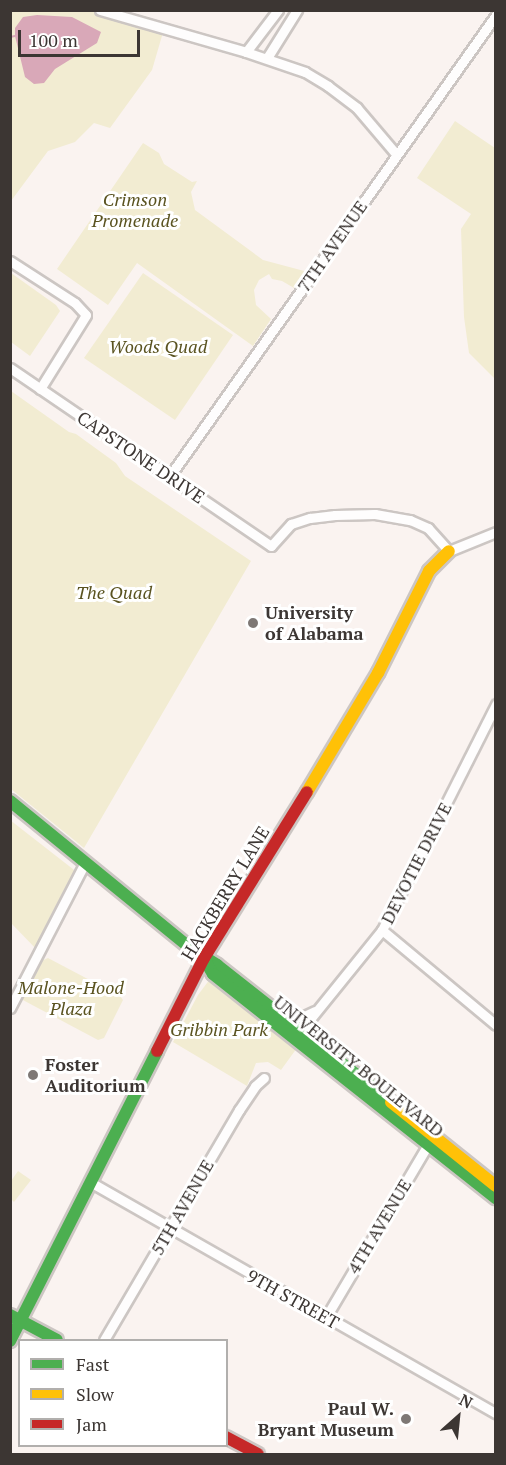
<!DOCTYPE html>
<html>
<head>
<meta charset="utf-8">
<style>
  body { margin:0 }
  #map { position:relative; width:506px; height:1465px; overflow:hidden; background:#faf3f0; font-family:"PT Serif",serif }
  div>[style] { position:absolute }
  .green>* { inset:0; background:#f2ecd2 }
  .water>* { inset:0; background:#d9a8b8 }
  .stream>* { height:2px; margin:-1px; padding:0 1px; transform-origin:1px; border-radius:1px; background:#d9a8b8 }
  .roads { filter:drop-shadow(2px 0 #ccc6c3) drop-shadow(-2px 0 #ccc6c3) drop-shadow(0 2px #ccc6c3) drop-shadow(0 -2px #ccc6c3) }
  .street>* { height:9px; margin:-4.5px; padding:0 4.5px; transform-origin:4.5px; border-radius:4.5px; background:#fefdfd }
  .fast>* { height:12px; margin:-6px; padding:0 6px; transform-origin:6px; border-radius:6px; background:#4caf50 }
  .slow>* { height:12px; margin:-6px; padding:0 6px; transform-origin:6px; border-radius:6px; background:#ffc107 }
  .jam>* { height:12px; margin:-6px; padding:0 6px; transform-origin:6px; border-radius:6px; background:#c62828 }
  .dots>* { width:16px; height:16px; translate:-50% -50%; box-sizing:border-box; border:3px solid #fff; border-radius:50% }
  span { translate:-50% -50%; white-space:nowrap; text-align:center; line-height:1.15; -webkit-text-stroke:6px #fff; paint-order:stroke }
  .park-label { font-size:18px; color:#5a5320; font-style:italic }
  .street-label { font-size:18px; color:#3c3633 }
  .poi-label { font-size:18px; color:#3c3633; font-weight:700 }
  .left { translate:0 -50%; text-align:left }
  .right { translate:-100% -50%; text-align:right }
  .frame { position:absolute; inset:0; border:12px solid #3c3633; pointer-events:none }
  .legend { position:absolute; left:18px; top:1339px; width:210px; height:108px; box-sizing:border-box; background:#fff; border:2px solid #b1afad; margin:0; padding:8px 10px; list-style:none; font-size:18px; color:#3c3633 }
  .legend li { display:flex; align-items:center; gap:12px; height:30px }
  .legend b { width:30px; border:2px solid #b1afad }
  .north { position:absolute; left:428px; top:1387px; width:60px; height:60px; -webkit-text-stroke:4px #fff; paint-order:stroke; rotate:27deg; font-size:16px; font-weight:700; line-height:24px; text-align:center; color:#3c3633 }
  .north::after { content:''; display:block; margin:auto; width:21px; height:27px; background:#3c3633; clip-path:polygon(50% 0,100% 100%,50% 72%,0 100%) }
  .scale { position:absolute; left:18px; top:30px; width:122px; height:27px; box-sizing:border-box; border:3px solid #3c3633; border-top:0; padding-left:8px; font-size:18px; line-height:21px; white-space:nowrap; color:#3c3633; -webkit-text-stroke:4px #fff; paint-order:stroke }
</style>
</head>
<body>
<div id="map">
  <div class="green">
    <div style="clip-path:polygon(11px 11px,100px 11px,164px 29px,152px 70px,110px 128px,94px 123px,75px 142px,48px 151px,11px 201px)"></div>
    <div style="clip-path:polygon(455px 121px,495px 148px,495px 379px,469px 353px,464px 317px,461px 229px,471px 214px,417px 178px)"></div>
    <div style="clip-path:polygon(143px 143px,159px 153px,164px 164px,192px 182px,197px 181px,191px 192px,195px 210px,263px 260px,308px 272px,294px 288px,282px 281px,272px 279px,269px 274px,259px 280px,254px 290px,256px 305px,271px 319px,253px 346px,137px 263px,108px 305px,57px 269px)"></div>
    <div style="clip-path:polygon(11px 273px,56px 305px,60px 311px,30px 356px,11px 342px)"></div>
    <div style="clip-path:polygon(143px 273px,233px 335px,175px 420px,84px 358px)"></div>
    <div style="clip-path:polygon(11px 391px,69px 432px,76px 434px,116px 463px,125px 476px,251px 561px,84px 848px,11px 789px)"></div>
    <div style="clip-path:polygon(10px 820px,78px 873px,39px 952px,11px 923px)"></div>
    <div style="clip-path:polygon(48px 958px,120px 996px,123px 1000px,104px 1038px,98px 1040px,21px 999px,41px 961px)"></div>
    <div style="clip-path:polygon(210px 979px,297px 1048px,281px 1070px,268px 1062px,256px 1063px,247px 1086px,173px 1042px,198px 995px)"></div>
    <div style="clip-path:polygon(18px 1171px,31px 1180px,14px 1202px,11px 1199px,11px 1181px)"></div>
  </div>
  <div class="water">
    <div style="clip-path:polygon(37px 15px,72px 17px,101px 32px,97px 43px,55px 69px,44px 83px,34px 84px,25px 77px,15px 36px,15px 28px,23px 17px)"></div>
  </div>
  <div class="stream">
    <div style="left:10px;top:37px;width:5px;rotate:-11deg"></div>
  </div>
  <div class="roads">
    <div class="street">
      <div style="left:100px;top:10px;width:152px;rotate:16deg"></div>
      <div style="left:246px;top:52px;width:62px;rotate:18.7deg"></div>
      <div style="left:305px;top:72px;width:27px;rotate:31deg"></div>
      <div style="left:328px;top:86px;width:36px;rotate:37deg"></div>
      <div style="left:357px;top:108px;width:60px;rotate:49.7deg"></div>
      <div style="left:246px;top:52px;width:53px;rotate:-52.7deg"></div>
      <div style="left:267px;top:58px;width:57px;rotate:-58deg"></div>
      <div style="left:10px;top:261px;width:77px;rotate:32.9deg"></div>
      <div style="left:75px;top:303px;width:16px;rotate:47deg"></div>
      <div style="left:86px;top:315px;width:87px;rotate:121.9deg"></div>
      <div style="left:10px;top:368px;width:316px;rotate:34.3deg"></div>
      <div style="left:271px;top:546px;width:30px;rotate:-48deg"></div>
      <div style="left:291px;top:524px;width:20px;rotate:-18deg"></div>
      <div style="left:310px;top:518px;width:25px;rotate:-7deg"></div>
      <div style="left:335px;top:515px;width:40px;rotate:-1.4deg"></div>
      <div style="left:375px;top:514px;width:36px;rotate:10deg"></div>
      <div style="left:410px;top:520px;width:20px;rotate:24deg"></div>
      <div style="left:428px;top:528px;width:31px;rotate:48deg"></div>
      <div style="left:449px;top:551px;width:51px;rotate:-22deg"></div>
      <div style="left:169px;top:477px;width:566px;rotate:-54.71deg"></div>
      <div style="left:382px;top:930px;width:148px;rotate:39.8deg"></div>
      <div style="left:10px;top:1008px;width:165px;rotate:-62.7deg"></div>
      <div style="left:286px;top:1018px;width:16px;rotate:-4deg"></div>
      <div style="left:302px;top:1017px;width:14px;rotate:-25deg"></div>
      <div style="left:311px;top:1039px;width:21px;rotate:-90deg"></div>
      <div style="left:311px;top:1018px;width:113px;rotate:-51.1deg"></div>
      <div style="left:382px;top:930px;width:253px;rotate:-63.2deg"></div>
      <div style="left:92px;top:1183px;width:465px;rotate:29.7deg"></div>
      <div style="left:326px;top:1317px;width:204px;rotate:-59.4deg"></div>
      <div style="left:104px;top:1340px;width:267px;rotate:-59.6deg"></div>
      <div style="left:239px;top:1110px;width:29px;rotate:-56deg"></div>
      <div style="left:255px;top:1086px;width:12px;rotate:-42deg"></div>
    </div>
    <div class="fast">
      <div style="left:10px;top:801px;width:232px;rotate:39.2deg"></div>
      <div style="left:190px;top:948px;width:32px;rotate:32deg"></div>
      <div style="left:217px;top:965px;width:221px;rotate:38.2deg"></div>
      <div style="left:204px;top:959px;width:17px;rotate:59deg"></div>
      <div style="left:213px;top:974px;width:361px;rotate:38.4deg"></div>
      <div style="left:10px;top:1315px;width:53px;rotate:28deg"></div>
      <div style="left:10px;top:1341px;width:325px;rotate:-63.1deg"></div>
    </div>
    <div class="slow">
      <div style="left:307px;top:792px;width:139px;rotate:-59.2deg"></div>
      <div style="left:378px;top:673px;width:114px;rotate:-63.4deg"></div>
      <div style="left:429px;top:571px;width:28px;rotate:-45deg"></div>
      <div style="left:391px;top:1102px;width:134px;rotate:38.7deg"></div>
    </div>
    <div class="jam">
      <div style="left:157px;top:1051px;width:104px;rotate:-63.2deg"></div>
      <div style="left:204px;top:958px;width:195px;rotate:-58.2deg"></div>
      <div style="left:226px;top:1437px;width:36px;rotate:28deg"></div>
    </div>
  </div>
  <div class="dots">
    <div style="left:253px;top:623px;background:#7e7875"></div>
    <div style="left:33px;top:1075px;background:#7e7875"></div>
    <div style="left:406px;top:1419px;background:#7e7875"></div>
  </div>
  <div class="park-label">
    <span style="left:135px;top:210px">Crimson<br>Promenade</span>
    <span style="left:158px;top:346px">Woods Quad</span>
    <span style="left:114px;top:592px">The Quad</span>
    <span style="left:71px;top:998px">Malone-Hood<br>Plaza</span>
    <span style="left:219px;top:1029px">Gribbin Park</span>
  </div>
  <div class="street-label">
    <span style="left:332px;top:246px;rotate:-55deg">7TH AVENUE</span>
    <span style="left:141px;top:457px;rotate:34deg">CAPSTONE DRIVE</span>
    <span style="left:416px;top:863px;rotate:-63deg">DEVOTIE DRIVE</span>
    <span style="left:225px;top:893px;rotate:-59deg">HACKBERRY LANE</span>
    <span style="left:359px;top:1066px;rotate:39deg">UNIVERSITY BOULEVARD</span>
    <span style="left:182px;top:1207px;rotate:-60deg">5TH AVENUE</span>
    <span style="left:379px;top:1226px;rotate:-59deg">4TH AVENUE</span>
    <span style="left:293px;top:1299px;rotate:29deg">9TH STREET</span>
  </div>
  <div class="poi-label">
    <span class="left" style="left:265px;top:623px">University<br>of Alabama</span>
    <span class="left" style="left:45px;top:1075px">Foster<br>Auditorium</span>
    <span class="right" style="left:394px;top:1419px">Paul W.<br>Bryant Museum</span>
  </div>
  <div class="frame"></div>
  <ul class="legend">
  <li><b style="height:8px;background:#4caf50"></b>Fast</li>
  <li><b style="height:8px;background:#ffc107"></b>Slow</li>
  <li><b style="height:8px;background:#c62828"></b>Jam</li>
  </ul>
  <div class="north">N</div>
  <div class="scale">100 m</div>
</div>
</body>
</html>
